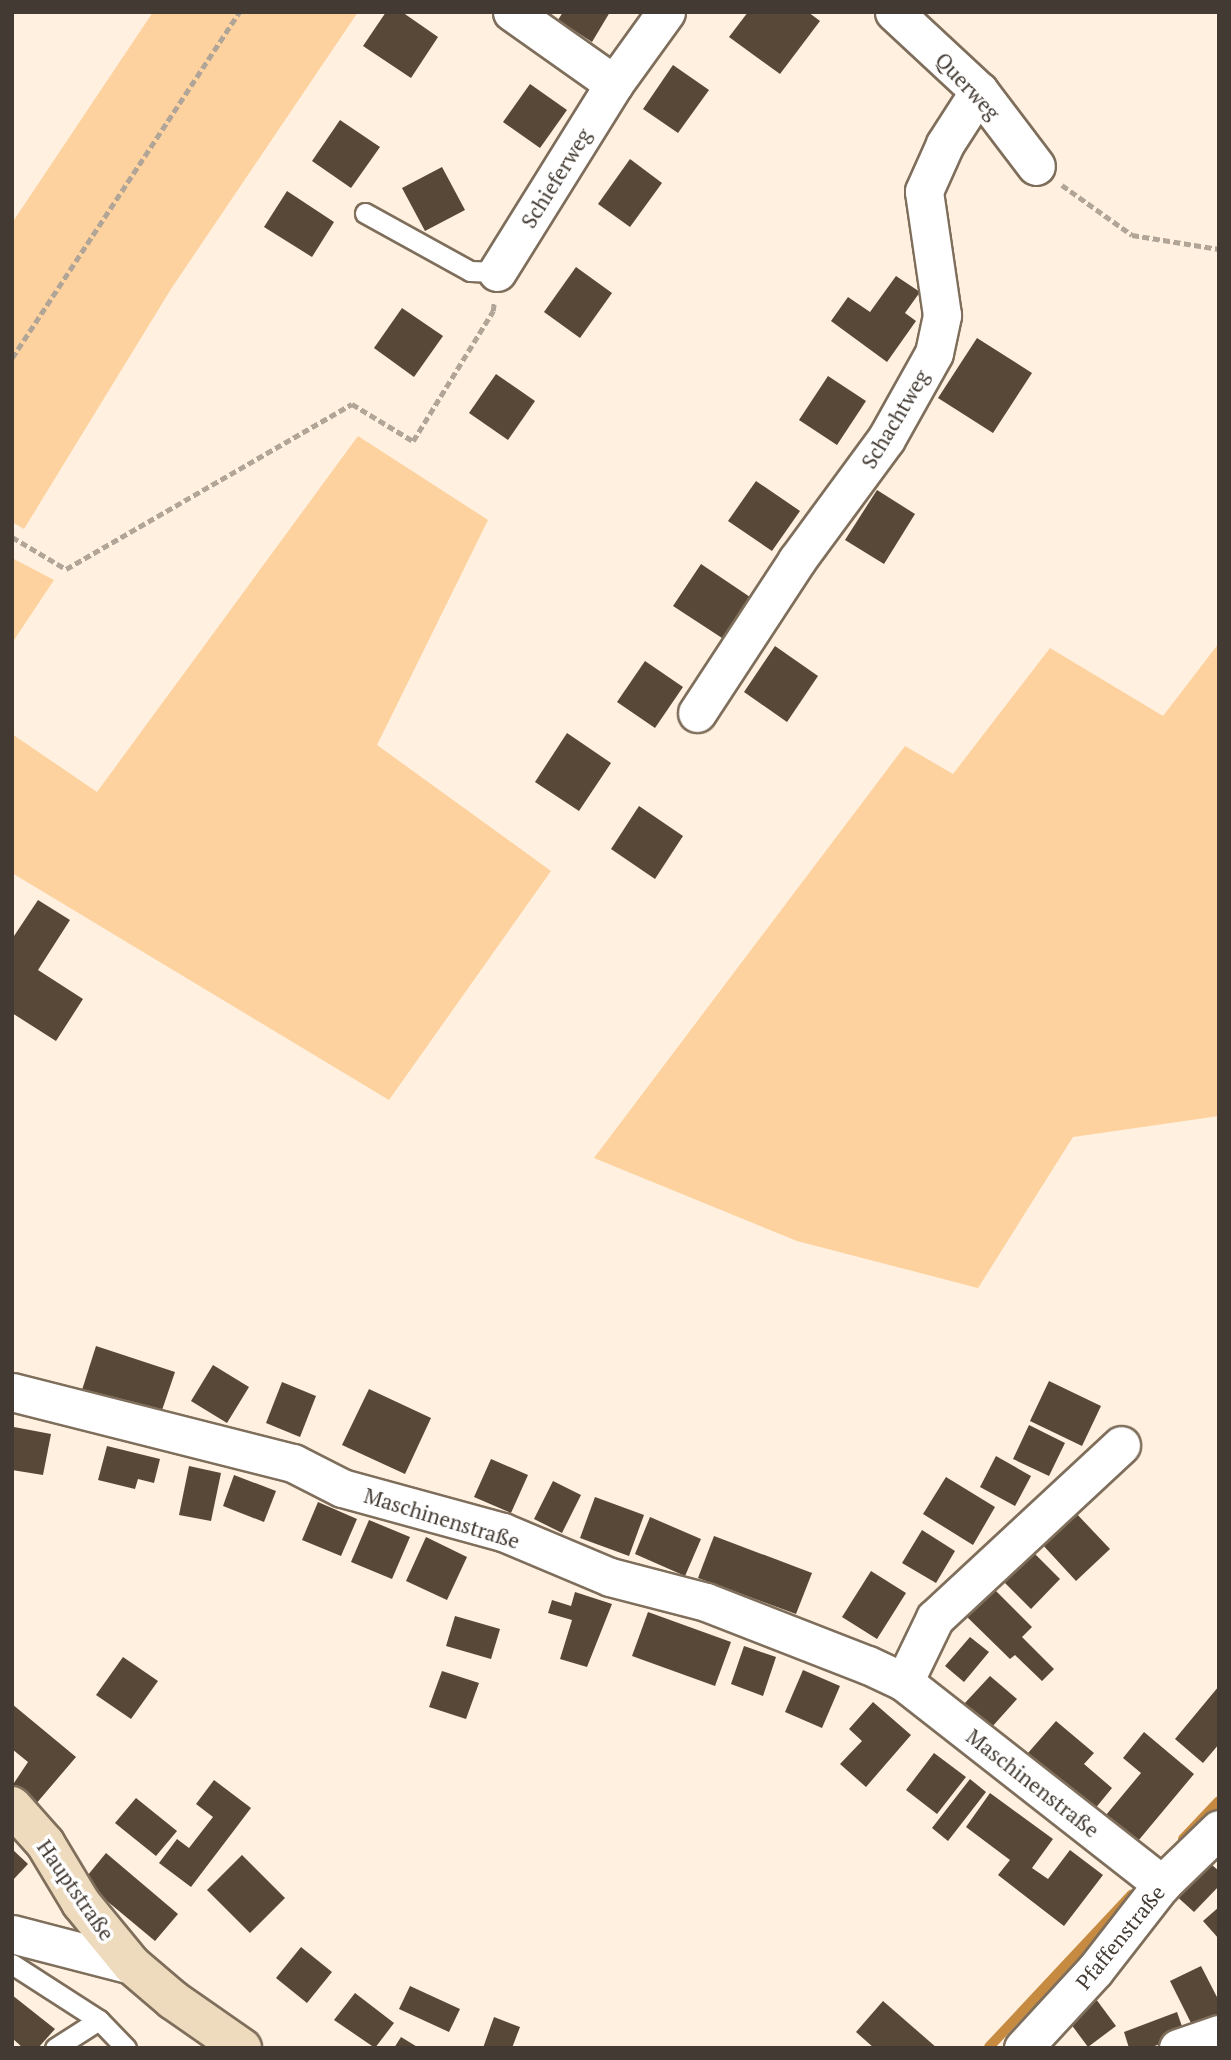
<!DOCTYPE html>
<html>
<head>
<meta charset="utf-8">
<style>
  body { margin:0 }
  #map { position:relative; width:1231px; height:2060px; overflow:hidden; background:#fff0df; font-family:"PT Serif",serif }
  div>[style] { position:absolute }
  .green>* { inset:0; background:#fed29f }
  .stream>* { height:10px; margin:-5px; padding:0 5px; transform-origin:5px; border-radius:5px; background:#c68b40 }
  .building>* { inset:0; background:#574837 }
  .path>* { height:4.5px; margin-top:-2.25px; transform-origin:0; background:repeating-linear-gradient(90deg,#b1a598 0 7px,transparent 0 10.5px) }
  .roads { filter:drop-shadow(2px 0 #7e6e5b) drop-shadow(-2px 0 #7e6e5b) drop-shadow(0 2px #7e6e5b) drop-shadow(0 -2px #7e6e5b) }
  .lane>* { height:19px; margin:-9.5px; padding:0 9.5px; transform-origin:9.5px; border-radius:9.5px; background:#fff }
  .street>* { height:37px; margin:-18.5px; padding:0 18.5px; transform-origin:18.5px; border-radius:18.5px; background:#fff }
  .secondary>* { height:38px; margin:-19px; padding:0 19px; transform-origin:19px; border-radius:19px; background:#eedabc }
  span { translate:-50% -50%; white-space:nowrap; text-align:center; line-height:1.15; -webkit-text-stroke:7px #fff; paint-order:stroke }
  .street-label { font-size:21px; color:#433b33 }
  .frame { position:absolute; inset:0; border:14px solid #433b33; pointer-events:none }
</style>
</head>
<body>
<div id="map">
  <div class="green">
    <div style="clip-path:polygon(153px 12px,358px 12px,171px 289px,24px 529px,12px 522px,12px 223px)"></div>
    <div style="clip-path:polygon(358px 436px,488px 520px,377px 745px,551px 871px,389px 1100px,12px 873px,12px 734px,97px 792px)"></div>
    <div style="clip-path:polygon(12px 558px,54px 580px,12px 643px)"></div>
    <div style="clip-path:polygon(1219px 643px,1219px 1116px,1073px 1137px,978px 1288px,797px 1241px,594px 1158px,905px 746px,953px 774px,1050px 648px,1163px 716px)"></div>
  </div>
  <div class="stream">
    <div style="left:1183px;top:1839px;width:52px;rotate:-46.5deg"></div>
    <div style="left:989px;top:2047px;width:209px;rotate:-46.9deg"></div>
  </div>
  <div class="building">
    <div style="clip-path:polygon(386px 12px,402px 12px,438px 37px,411px 78px,363px 46px)"></div>
    <div style="clip-path:polygon(563px 12px,610px 12px,592px 42px,558px 20px)"></div>
    <div style="clip-path:polygon(748px 12px,808px 12px,820px 21px,780px 74px,729px 37px)"></div>
    <div style="clip-path:polygon(673px 65px,709px 90px,678px 133px,643px 109px)"></div>
    <div style="clip-path:polygon(530px 84px,567px 110px,540px 148px,503px 122px)"></div>
    <div style="clip-path:polygon(340px 120px,380px 147px,351px 188px,312px 161px)"></div>
    <div style="clip-path:polygon(630px 159px,662px 183px,630px 227px,598px 204px)"></div>
    <div style="clip-path:polygon(442px 167px,465px 210px,425px 231px,402px 188px)"></div>
    <div style="clip-path:polygon(287px 191px,334px 222px,312px 257px,264px 227px)"></div>
    <div style="clip-path:polygon(576px 267px,612px 293px,580px 338px,544px 312px)"></div>
    <div style="clip-path:polygon(896px 276px,920px 292px,905px 313px,916px 321px,887px 362px,831px 321px,848px 297px,870px 312px)"></div>
    <div style="clip-path:polygon(402px 308px,443px 336px,414px 377px,374px 348px)"></div>
    <div style="clip-path:polygon(977px 338px,1032px 373px,993px 433px,938px 398px)"></div>
    <div style="clip-path:polygon(496px 374px,535px 401px,508px 440px,469px 413px)"></div>
    <div style="clip-path:polygon(828px 376px,866px 401px,837px 445px,799px 420px)"></div>
    <div style="clip-path:polygon(756px 481px,800px 511px,772px 551px,728px 521px)"></div>
    <div style="clip-path:polygon(877px 490px,915px 514px,884px 564px,845px 540px)"></div>
    <div style="clip-path:polygon(701px 564px,750px 597px,722px 638px,673px 606px)"></div>
    <div style="clip-path:polygon(775px 646px,818px 676px,787px 722px,744px 692px)"></div>
    <div style="clip-path:polygon(645px 661px,683px 687px,655px 728px,617px 702px)"></div>
    <div style="clip-path:polygon(567px 733px,611px 763px,579px 811px,535px 782px)"></div>
    <div style="clip-path:polygon(639px 806px,683px 836px,655px 879px,611px 849px)"></div>
    <div style="clip-path:polygon(38px 900px,70px 920px,38px 970px,83px 999px,56px 1041px,12px 1013px,12px 939px)"></div>
    <div style="clip-path:polygon(96px 1346px,175px 1372px,160px 1416px,82px 1390px)"></div>
    <div style="clip-path:polygon(213px 1365px,249px 1387px,227px 1423px,191px 1401px)"></div>
    <div style="clip-path:polygon(1049px 1381px,1101px 1406px,1082px 1446px,1030px 1421px)"></div>
    <div style="clip-path:polygon(282px 1382px,316px 1396px,300px 1437px,266px 1423px)"></div>
    <div style="clip-path:polygon(369px 1389px,431px 1418px,405px 1474px,342px 1445px)"></div>
    <div style="clip-path:polygon(1029px 1425px,1065px 1443px,1049px 1476px,1013px 1459px)"></div>
    <div style="clip-path:polygon(14px 1427px,51px 1434px,43px 1475px,12px 1470px)"></div>
    <div style="clip-path:polygon(107px 1446px,160px 1459px,154px 1483px,138px 1479px,135px 1489px,98px 1480px)"></div>
    <div style="clip-path:polygon(996px 1456px,1031px 1476px,1015px 1506px,980px 1487px)"></div>
    <div style="clip-path:polygon(491px 1459px,528px 1475px,511px 1513px,474px 1497px)"></div>
    <div style="clip-path:polygon(189px 1466px,221px 1473px,211px 1521px,179px 1515px)"></div>
    <div style="clip-path:polygon(234px 1475px,276px 1491px,264px 1522px,223px 1506px)"></div>
    <div style="clip-path:polygon(946px 1477px,995px 1507px,973px 1545px,923px 1514px)"></div>
    <div style="clip-path:polygon(553px 1481px,581px 1495px,562px 1533px,534px 1519px)"></div>
    <div style="clip-path:polygon(595px 1497px,644px 1515px,629px 1556px,580px 1538px)"></div>
    <div style="clip-path:polygon(318px 1502px,357px 1519px,341px 1556px,302px 1540px)"></div>
    <div style="clip-path:polygon(1074px 1511px,1110px 1549px,1076px 1581px,1041px 1543px)"></div>
    <div style="clip-path:polygon(650px 1517px,701px 1539px,685px 1576px,635px 1554px)"></div>
    <div style="clip-path:polygon(369px 1520px,410px 1537px,392px 1579px,351px 1562px)"></div>
    <div style="clip-path:polygon(922px 1530px,955px 1551px,936px 1583px,902px 1563px)"></div>
    <div style="clip-path:polygon(714px 1536px,812px 1573px,796px 1614px,698px 1578px)"></div>
    <div style="clip-path:polygon(426px 1537px,467px 1557px,447px 1600px,406px 1581px)"></div>
    <div style="clip-path:polygon(1031px 1550px,1060px 1579px,1031px 1609px,1002px 1580px)"></div>
    <div style="clip-path:polygon(871px 1571px,906px 1593px,877px 1639px,842px 1617px)"></div>
    <div style="clip-path:polygon(991px 1586px,1032px 1627px,1022px 1637px,1054px 1669px,1042px 1681px,1015px 1655px,1010px 1659px,964px 1614px)"></div>
    <div style="clip-path:polygon(575px 1592px,612px 1604px,587px 1667px,560px 1659px,572px 1620px,548px 1613px,552px 1600px,571px 1606px)"></div>
    <div style="clip-path:polygon(648px 1612px,731px 1642px,715px 1686px,632px 1656px)"></div>
    <div style="clip-path:polygon(455px 1616px,500px 1629px,491px 1659px,446px 1646px)"></div>
    <div style="clip-path:polygon(970px 1637px,989px 1652px,964px 1682px,945px 1666px)"></div>
    <div style="clip-path:polygon(744px 1646px,776px 1657px,763px 1696px,731px 1684px)"></div>
    <div style="clip-path:polygon(123px 1657px,158px 1681px,131px 1719px,96px 1695px)"></div>
    <div style="clip-path:polygon(803px 1670px,840px 1686px,822px 1728px,785px 1712px)"></div>
    <div style="clip-path:polygon(442px 1671px,479px 1683px,466px 1719px,429px 1707px)"></div>
    <div style="clip-path:polygon(990px 1676px,1017px 1699px,991px 1728px,964px 1704px)"></div>
    <div style="clip-path:polygon(1219px 1686px,1219px 1744px,1203px 1763px,1175px 1739px)"></div>
    <div style="clip-path:polygon(873px 1702px,911px 1735px,866px 1787px,840px 1764px,862px 1741px,849px 1729px)"></div>
    <div style="clip-path:polygon(12px 1704px,76px 1757px,35px 1805px,12px 1786px,28px 1762px,12px 1749px)"></div>
    <div style="clip-path:polygon(1056px 1721px,1094px 1753px,1084px 1764px,1112px 1788px,1094px 1810px,1028px 1753px)"></div>
    <div style="clip-path:polygon(1144px 1732px,1194px 1774px,1138px 1841px,1106px 1815px,1141px 1773px,1123px 1758px)"></div>
    <div style="clip-path:polygon(934px 1753px,966px 1777px,937px 1814px,906px 1790px)"></div>
    <div style="clip-path:polygon(970px 1779px,986px 1792px,948px 1841px,932px 1828px)"></div>
    <div style="clip-path:polygon(214px 1780px,251px 1808px,191px 1887px,159px 1863px,177px 1839px,189px 1848px,213px 1817px,196px 1804px)"></div>
    <div style="clip-path:polygon(990px 1793px,1053px 1839px,1032px 1868px,1048px 1879px,1070px 1850px,1103px 1875px,1064px 1926px,998px 1875px,1010px 1860px,966px 1827px)"></div>
    <div style="clip-path:polygon(136px 1798px,177px 1831px,156px 1856px,115px 1823px)"></div>
    <div style="clip-path:polygon(12px 1849px,28px 1864px,12px 1881px)"></div>
    <div style="clip-path:polygon(106px 1853px,178px 1914px,155px 1941px,83px 1881px)"></div>
    <div style="clip-path:polygon(242px 1855px,285px 1898px,250px 1933px,207px 1890px)"></div>
    <div style="clip-path:polygon(1205px 1859px,1219px 1871px,1219px 1886px,1194px 1912px,1173px 1893px)"></div>
    <div style="clip-path:polygon(1219px 1907px,1219px 1939px,1203px 1921px)"></div>
    <div style="clip-path:polygon(301px 1947px,332px 1972px,307px 2003px,276px 1978px)"></div>
    <div style="clip-path:polygon(1201px 1966px,1219px 2001px,1219px 2019px,1195px 2031px,1170px 1981px)"></div>
    <div style="clip-path:polygon(410px 1986px,460px 2009px,449px 2032px,399px 2009px)"></div>
    <div style="clip-path:polygon(1090px 1991px,1116px 2026px,1088px 2047px,1062px 2012px)"></div>
    <div style="clip-path:polygon(355px 1993px,394px 2023px,375px 2048px,334px 2020px)"></div>
    <div style="clip-path:polygon(12px 1995px,55px 2029px,38px 2048px,23px 2048px,12px 2038px)"></div>
    <div style="clip-path:polygon(883px 2001px,937px 2048px,874px 2048px,856px 2032px)"></div>
    <div style="clip-path:polygon(1177px 2012px,1185px 2035px,1149px 2048px,1129px 2048px,1124px 2032px)"></div>
    <div style="clip-path:polygon(494px 2017px,520px 2027px,512px 2048px,483px 2048px)"></div>
    <div style="clip-path:polygon(401px 2037px,419px 2048px,394px 2048px)"></div>
  </div>
  <div class="path">
    <div style="left:1062px;top:185px;width:86px;rotate:35.5deg"></div>
    <div style="left:1132px;top:235px;width:88px;rotate:9.1deg"></div>
    <div style="left:12px;top:358px;width:414px;rotate:-56.7deg"></div>
    <div style="left:12px;top:537px;width:63px;rotate:30.7deg"></div>
    <div style="left:66px;top:569px;width:330px;rotate:-30deg"></div>
    <div style="left:352px;top:404px;width:71px;rotate:31.2deg"></div>
    <div style="left:413px;top:441px;width:153px;rotate:-58.4deg"></div>
    <div style="left:493px;top:311px;width:8px;rotate:-83deg"></div>
  </div>
  <div class="roads">
    <div class="lane">
      <div style="left:365px;top:213px;width:120px;rotate:28.9deg"></div>
      <div style="left:470px;top:271px;width:27px;rotate:2deg"></div>
      <div style="left:12px;top:1964px;width:103px;rotate:32.8deg"></div>
      <div style="left:99px;top:2020px;width:39px;rotate:46deg"></div>
      <div style="left:55px;top:2048px;width:52px;rotate:-32.5deg"></div>
    </div>
    <div class="street">
      <div style="left:512px;top:12px;width:125px;rotate:35.2deg"></div>
      <div style="left:894px;top:12px;width:116px;rotate:42.9deg"></div>
      <div style="left:979px;top:91px;width:94px;rotate:52.8deg"></div>
      <div style="left:497px;top:272px;width:221px;rotate:-58.1deg"></div>
      <div style="left:614px;top:84px;width:89px;rotate:-54.2deg"></div>
      <div style="left:697px;top:713px;width:183px;rotate:-56.8deg"></div>
      <div style="left:797px;top:560px;width:150px;rotate:-53.7deg"></div>
      <div style="left:886px;top:439px;width:98px;rotate:-60.8deg"></div>
      <div style="left:934px;top:353px;width:39px;rotate:-78deg"></div>
      <div style="left:942px;top:315px;width:125px;rotate:-98.3deg"></div>
      <div style="left:924px;top:191px;width:51px;rotate:-65.9deg"></div>
      <div style="left:945px;top:144px;width:63px;rotate:-57.3deg"></div>
      <div style="left:12px;top:1392px;width:290px;rotate:14.2deg"></div>
      <div style="left:293px;top:1463px;width:55px;rotate:27deg"></div>
      <div style="left:342px;top:1488px;width:167px;rotate:15.3deg"></div>
      <div style="left:503px;top:1532px;width:116px;rotate:22.8deg"></div>
      <div style="left:610px;top:1577px;width:99px;rotate:14.6deg"></div>
      <div style="left:706px;top:1602px;width:174px;rotate:21.3deg"></div>
      <div style="left:868px;top:1665px;width:40px;rotate:25deg"></div>
      <div style="left:904px;top:1682px;width:328px;rotate:38.1deg"></div>
      <div style="left:904px;top:1682px;width:71px;rotate:-64.2deg"></div>
      <div style="left:935px;top:1618px;width:254px;rotate:-42.9deg"></div>
      <div style="left:12px;top:1934px;width:124px;rotate:14.5deg"></div>
      <div style="left:1023px;top:2048px;width:106px;rotate:-47.3deg"></div>
      <div style="left:1095px;top:1970px;width:109px;rotate:-52.1deg"></div>
      <div style="left:1162px;top:1884px;width:79px;rotate:-44deg"></div>
      <div style="left:1178px;top:2048px;width:43px;rotate:-18.9deg"></div>
    </div>
    <div class="secondary">
      <div style="left:12px;top:1806px;width:50px;rotate:48.3deg"></div>
      <div style="left:45px;top:1843px;width:70px;rotate:59deg"></div>
      <div style="left:81px;top:1903px;width:80px;rotate:50.6deg"></div>
      <div style="left:132px;top:1965px;width:54px;rotate:40.5deg"></div>
      <div style="left:173px;top:2000px;width:84px;rotate:34.8deg"></div>
    </div>
  </div>
  <div class="street-label">
    <span style="left:968px;top:86px;rotate:47deg">Querweg</span>
    <span style="left:556px;top:178px;rotate:-58deg">Schieferweg</span>
    <span style="left:895px;top:419px;rotate:-59deg">Schachtweg</span>
    <span style="left:442px;top:1518px;rotate:17deg">Maschinenstraße</span>
    <span style="left:1033px;top:1783px;rotate:38deg">Maschinenstraße</span>
    <span style="left:76px;top:1890px;rotate:55deg">Hauptstraße</span>
    <span style="left:1120px;top:1937px;rotate:-51deg">Pfaffenstraße</span>
  </div>
  <div class="frame"></div>
</div>
</body>
</html>
